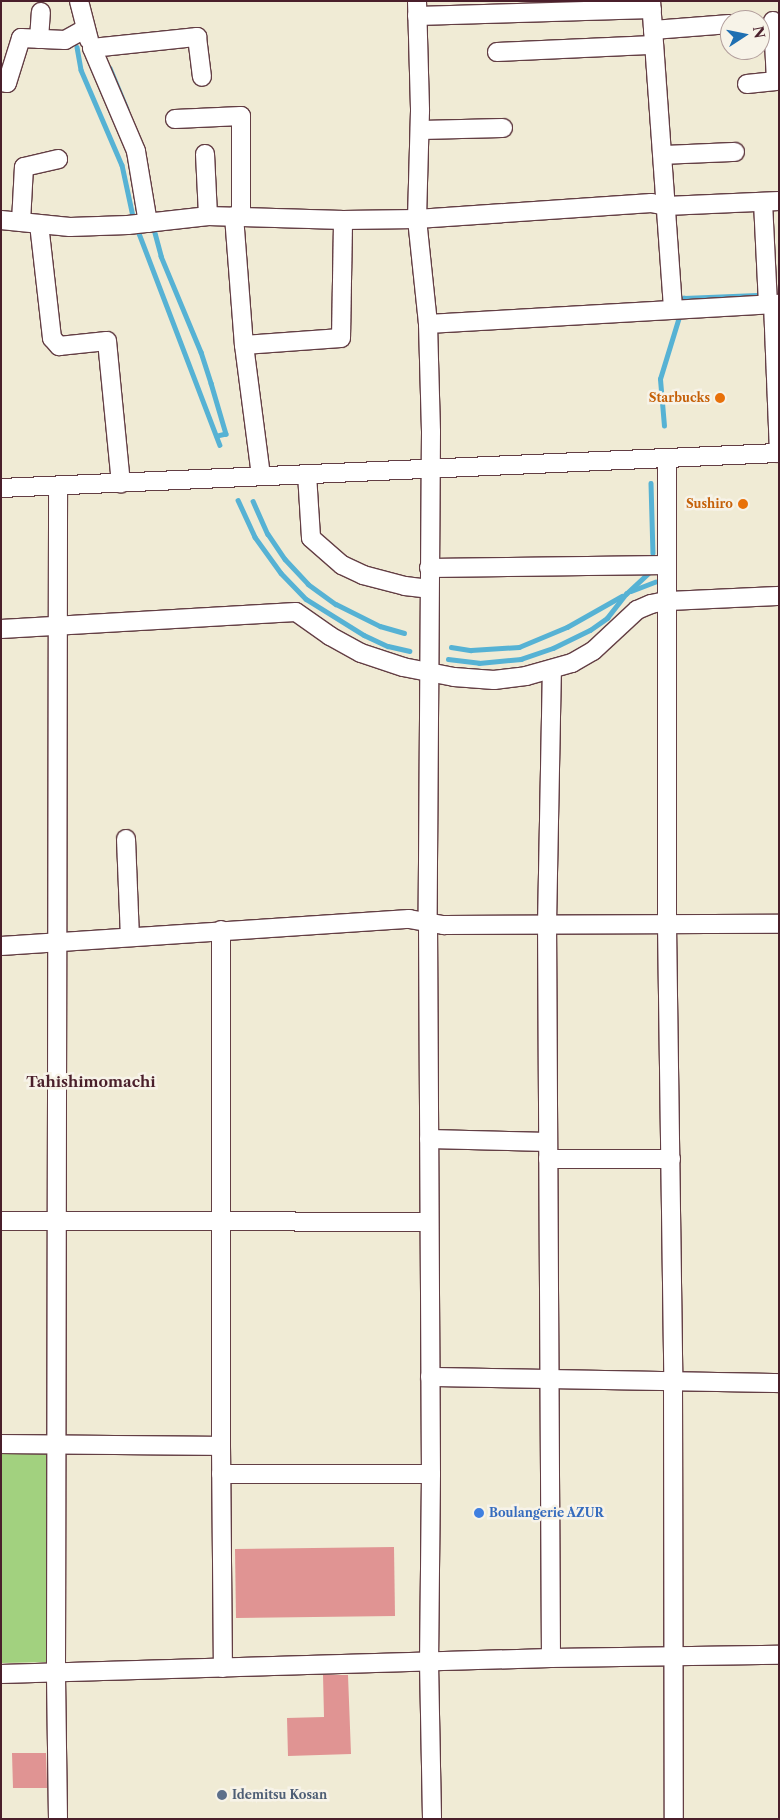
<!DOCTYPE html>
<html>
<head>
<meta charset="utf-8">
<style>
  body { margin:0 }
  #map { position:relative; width:780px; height:1820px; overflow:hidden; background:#f0ebd5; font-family:"Libre Caslon Text",serif }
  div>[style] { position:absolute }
  .green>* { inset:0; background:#a2d17f }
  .stream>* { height:4.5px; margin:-2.25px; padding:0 2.25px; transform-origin:2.25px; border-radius:2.25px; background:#56b2d4 }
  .building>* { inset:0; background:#e09493 }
  .roads { filter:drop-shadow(1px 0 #633e44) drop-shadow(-1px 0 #633e44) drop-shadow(0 1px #633e44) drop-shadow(0 -1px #633e44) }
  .minor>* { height:18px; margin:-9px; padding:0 9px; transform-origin:9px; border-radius:9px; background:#fff }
  .dots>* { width:14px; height:14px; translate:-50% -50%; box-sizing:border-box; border:2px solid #f7f3e8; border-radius:50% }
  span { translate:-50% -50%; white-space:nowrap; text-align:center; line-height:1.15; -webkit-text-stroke:5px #f7f3e8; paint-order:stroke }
  .food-label { font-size:12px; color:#c56008; font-weight:700 }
  .right { translate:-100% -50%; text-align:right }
  .shop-label { font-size:12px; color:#366cbe; font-weight:700 }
  .left { translate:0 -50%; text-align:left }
  .service-label { font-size:12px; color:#4e5e75; font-weight:700 }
  .quarter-label { font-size:15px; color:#4a1f2b; font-weight:700 }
  .frame { position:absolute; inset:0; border:2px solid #4a1f2b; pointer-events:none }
  .north { position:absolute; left:720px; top:10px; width:50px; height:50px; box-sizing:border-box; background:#f7f3e8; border:1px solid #b29e9c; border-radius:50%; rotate:79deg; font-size:14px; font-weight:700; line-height:20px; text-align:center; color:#4a1f2b }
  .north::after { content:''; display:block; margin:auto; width:18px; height:22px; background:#1f6fb2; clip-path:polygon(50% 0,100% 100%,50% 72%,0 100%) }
</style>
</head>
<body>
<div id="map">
  <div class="green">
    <div style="clip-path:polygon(1px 1435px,61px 1437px,51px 1662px,1px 1663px)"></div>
  </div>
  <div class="stream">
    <div style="left:77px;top:47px;width:23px;rotate:80deg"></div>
    <div style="left:81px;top:70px;width:103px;rotate:66.7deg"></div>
    <div style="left:122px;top:165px;width:57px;rotate:77.9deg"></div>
    <div style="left:110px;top:68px;width:44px;rotate:67.5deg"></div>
    <div style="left:137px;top:228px;width:232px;rotate:69.1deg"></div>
    <div style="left:154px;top:229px;width:28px;rotate:75deg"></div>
    <div style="left:161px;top:256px;width:104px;rotate:67.4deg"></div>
    <div style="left:201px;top:352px;width:33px;rotate:72deg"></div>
    <div style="left:211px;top:383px;width:53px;rotate:73.6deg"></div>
    <div style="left:226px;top:434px;width:9px;rotate:167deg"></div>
    <div style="left:683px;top:303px;width:5px;rotate:-79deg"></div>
    <div style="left:684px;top:298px;width:73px;rotate:-2.4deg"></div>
    <div style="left:664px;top:426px;width:47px;rotate:-94.9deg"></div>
    <div style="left:660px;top:379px;width:65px;rotate:-73deg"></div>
    <div style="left:651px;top:483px;width:70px;rotate:88.4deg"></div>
    <div style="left:238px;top:500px;width:41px;rotate:65.3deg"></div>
    <div style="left:255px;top:537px;width:44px;rotate:54.2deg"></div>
    <div style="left:281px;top:573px;width:36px;rotate:46deg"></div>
    <div style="left:306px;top:599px;width:68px;rotate:31.8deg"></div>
    <div style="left:364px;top:635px;width:26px;rotate:25deg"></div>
    <div style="left:388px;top:646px;width:22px;rotate:13deg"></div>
    <div style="left:253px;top:501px;width:36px;rotate:66deg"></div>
    <div style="left:268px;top:534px;width:30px;rotate:56deg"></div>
    <div style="left:285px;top:559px;width:34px;rotate:47deg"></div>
    <div style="left:308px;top:584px;width:34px;rotate:36deg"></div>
    <div style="left:336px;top:604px;width:49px;rotate:26.6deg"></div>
    <div style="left:380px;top:626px;width:25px;rotate:16deg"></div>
    <div style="left:631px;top:591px;width:26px;rotate:-21deg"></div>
    <div style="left:451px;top:647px;width:20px;rotate:9deg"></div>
    <div style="left:471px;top:650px;width:48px;rotate:-3.6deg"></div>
    <div style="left:519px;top:647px;width:52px;rotate:-22.6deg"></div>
    <div style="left:567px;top:627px;width:63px;rotate:-29.4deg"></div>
    <div style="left:448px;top:659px;width:31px;rotate:7deg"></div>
    <div style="left:479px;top:663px;width:42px;rotate:-5.4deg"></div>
    <div style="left:521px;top:659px;width:34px;rotate:-19deg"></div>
    <div style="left:553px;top:648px;width:41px;rotate:-25.9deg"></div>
    <div style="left:590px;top:630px;width:21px;rotate:-35deg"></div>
    <div style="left:607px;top:618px;width:31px;rotate:-52deg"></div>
    <div style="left:626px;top:594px;width:34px;rotate:-43deg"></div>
  </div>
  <div class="building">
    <div style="clip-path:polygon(394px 1547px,395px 1616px,236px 1618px,235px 1549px)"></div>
    <div style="clip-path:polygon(323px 1675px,348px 1675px,351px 1754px,288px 1756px,287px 1718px,324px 1717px)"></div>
    <div style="clip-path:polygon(12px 1753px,46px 1753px,47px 1788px,13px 1788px)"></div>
  </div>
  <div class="roads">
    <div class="minor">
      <div style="left:79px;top:1px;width:40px;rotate:75.6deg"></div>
      <div style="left:417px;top:1px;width:110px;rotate:88.4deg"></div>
      <div style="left:420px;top:111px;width:108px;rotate:91.6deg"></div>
      <div style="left:417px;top:219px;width:106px;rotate:84deg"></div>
      <div style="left:428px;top:324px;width:108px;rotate:88.4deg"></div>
      <div style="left:431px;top:432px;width:490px;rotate:90.4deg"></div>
      <div style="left:428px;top:922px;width:552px;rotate:89.69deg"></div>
      <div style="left:431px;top:1474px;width:188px;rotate:90.6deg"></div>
      <div style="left:429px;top:1662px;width:157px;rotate:88.9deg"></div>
      <div style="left:651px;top:1px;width:308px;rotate:85.9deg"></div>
      <div style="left:417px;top:16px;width:235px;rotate:-1.7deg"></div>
      <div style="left:653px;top:30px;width:77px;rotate:-4.5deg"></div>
      <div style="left:39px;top:39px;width:27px;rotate:-86deg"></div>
      <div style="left:497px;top:52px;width:157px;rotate:-2.6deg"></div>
      <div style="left:1px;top:82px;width:6px;rotate:9deg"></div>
      <div style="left:7px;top:83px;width:47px;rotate:-72.7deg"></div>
      <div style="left:21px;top:38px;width:44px;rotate:2.6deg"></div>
      <div style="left:65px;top:40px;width:23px;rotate:-29deg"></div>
      <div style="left:747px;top:84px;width:29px;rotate:-6deg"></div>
      <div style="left:776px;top:81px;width:60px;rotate:-92.9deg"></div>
      <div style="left:175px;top:119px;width:66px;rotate:-2.6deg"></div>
      <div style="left:241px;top:116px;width:100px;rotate:90deg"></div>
      <div style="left:420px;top:130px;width:83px;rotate:-1.4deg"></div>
      <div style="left:205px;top:154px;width:62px;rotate:87.2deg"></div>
      <div style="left:663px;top:155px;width:72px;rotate:-2.4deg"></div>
      <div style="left:763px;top:202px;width:102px;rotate:87.2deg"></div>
      <div style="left:234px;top:216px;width:129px;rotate:85.6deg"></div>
      <div style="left:244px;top:345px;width:97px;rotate:-4.1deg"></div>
      <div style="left:341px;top:338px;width:118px;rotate:-89deg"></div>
      <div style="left:1px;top:220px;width:69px;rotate:5.8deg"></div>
      <div style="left:70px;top:227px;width:58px;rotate:-2deg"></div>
      <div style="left:128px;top:225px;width:81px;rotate:-6.4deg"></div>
      <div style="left:208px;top:216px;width:135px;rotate:1.7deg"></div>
      <div style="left:343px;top:220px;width:74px;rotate:-0.8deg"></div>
      <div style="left:417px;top:219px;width:235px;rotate:-3.9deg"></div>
      <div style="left:651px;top:203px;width:15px;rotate:11deg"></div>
      <div style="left:666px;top:206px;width:113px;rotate:-2.5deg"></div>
      <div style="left:21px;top:222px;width:55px;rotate:-86.9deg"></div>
      <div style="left:24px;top:167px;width:35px;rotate:-13deg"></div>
      <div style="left:148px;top:223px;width:73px;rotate:-99.5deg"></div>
      <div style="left:136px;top:151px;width:112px;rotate:-113.1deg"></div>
      <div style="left:92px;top:48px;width:106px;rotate:-6deg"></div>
      <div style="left:197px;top:37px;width:40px;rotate:82.9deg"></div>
      <div style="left:39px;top:224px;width:115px;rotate:83.5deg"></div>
      <div style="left:52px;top:338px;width:11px;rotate:49deg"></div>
      <div style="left:59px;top:346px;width:48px;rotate:-5.9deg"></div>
      <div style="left:107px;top:341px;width:143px;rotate:84.4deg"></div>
      <div style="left:428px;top:324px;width:352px;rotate:-3.3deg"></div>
      <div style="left:244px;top:345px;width:132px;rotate:82.6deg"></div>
      <div style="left:667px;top:458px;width:466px;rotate:90deg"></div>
      <div style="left:667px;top:924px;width:457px;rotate:89.2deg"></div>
      <div style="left:673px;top:1381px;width:438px;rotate:89.9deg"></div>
      <div style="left:307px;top:474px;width:64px;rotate:86.4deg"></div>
      <div style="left:311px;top:538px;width:41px;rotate:41.1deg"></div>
      <div style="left:342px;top:565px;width:23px;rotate:25deg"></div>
      <div style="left:363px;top:575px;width:43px;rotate:14.7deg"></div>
      <div style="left:405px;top:586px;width:24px;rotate:7deg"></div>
      <div style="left:1px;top:488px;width:779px;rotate:-2.58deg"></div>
      <div style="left:779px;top:453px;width:149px;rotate:-92.3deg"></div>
      <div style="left:429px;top:568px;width:237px;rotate:-0.7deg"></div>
      <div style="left:1px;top:629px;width:295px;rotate:-3.3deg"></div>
      <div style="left:296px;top:612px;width:42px;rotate:35.2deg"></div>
      <div style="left:330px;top:636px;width:35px;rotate:29deg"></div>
      <div style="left:361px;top:653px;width:44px;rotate:18.4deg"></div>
      <div style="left:403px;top:667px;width:52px;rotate:11.1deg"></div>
      <div style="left:454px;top:677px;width:40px;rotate:4.3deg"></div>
      <div style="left:494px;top:680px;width:32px;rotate:-7deg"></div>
      <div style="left:526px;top:676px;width:48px;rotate:-15.8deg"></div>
      <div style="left:572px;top:663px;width:24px;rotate:-30deg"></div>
      <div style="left:593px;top:651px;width:60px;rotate:-43deg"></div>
      <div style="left:637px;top:610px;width:15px;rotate:-23deg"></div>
      <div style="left:651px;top:604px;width:16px;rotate:-11deg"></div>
      <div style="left:667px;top:601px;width:112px;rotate:-2.6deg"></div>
      <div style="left:126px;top:839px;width:98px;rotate:87.7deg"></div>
      <div style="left:221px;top:930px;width:516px;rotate:90deg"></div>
      <div style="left:221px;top:1446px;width:222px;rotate:89.5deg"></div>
      <div style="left:1px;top:946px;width:409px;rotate:-3.8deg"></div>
      <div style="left:409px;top:919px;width:36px;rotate:10deg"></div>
      <div style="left:444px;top:925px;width:335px;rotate:-0.2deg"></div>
      <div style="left:429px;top:1139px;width:119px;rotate:1.4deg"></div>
      <div style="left:548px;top:1159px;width:123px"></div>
      <div style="left:1px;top:1221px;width:428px;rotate:0.1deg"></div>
      <div style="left:430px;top:1377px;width:349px;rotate:1deg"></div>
      <div style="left:1px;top:1444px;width:220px;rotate:0.5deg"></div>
      <div style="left:221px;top:1474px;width:210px"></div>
      <div style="left:551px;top:1658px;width:733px;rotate:-90.31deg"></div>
      <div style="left:547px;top:925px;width:254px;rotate:-88.9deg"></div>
      <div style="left:1px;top:1674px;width:550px;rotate:-1.67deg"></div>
      <div style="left:551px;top:1658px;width:228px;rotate:-0.8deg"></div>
      <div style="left:58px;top:1819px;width:147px;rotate:-90.8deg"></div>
      <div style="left:56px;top:1672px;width:1186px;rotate:-89.9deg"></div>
    </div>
  </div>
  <div class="dots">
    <div style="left:720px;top:398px;background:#e8710a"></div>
    <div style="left:743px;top:504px;background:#e8710a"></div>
    <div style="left:479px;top:1513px;background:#3f7fe0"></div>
    <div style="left:222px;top:1795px;background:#5c6f8a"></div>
  </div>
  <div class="food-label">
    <span class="right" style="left:710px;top:398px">Starbucks</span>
    <span class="right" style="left:733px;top:504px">Sushiro</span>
  </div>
  <div class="shop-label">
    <span class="left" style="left:489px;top:1513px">Boulangerie AZUR</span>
  </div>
  <div class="service-label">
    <span class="left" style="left:232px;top:1795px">Idemitsu Kosan</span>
  </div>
  <div class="quarter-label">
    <span style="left:91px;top:1082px">Tahishimomachi</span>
  </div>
  <div class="frame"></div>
  <div class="north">N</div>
</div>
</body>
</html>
